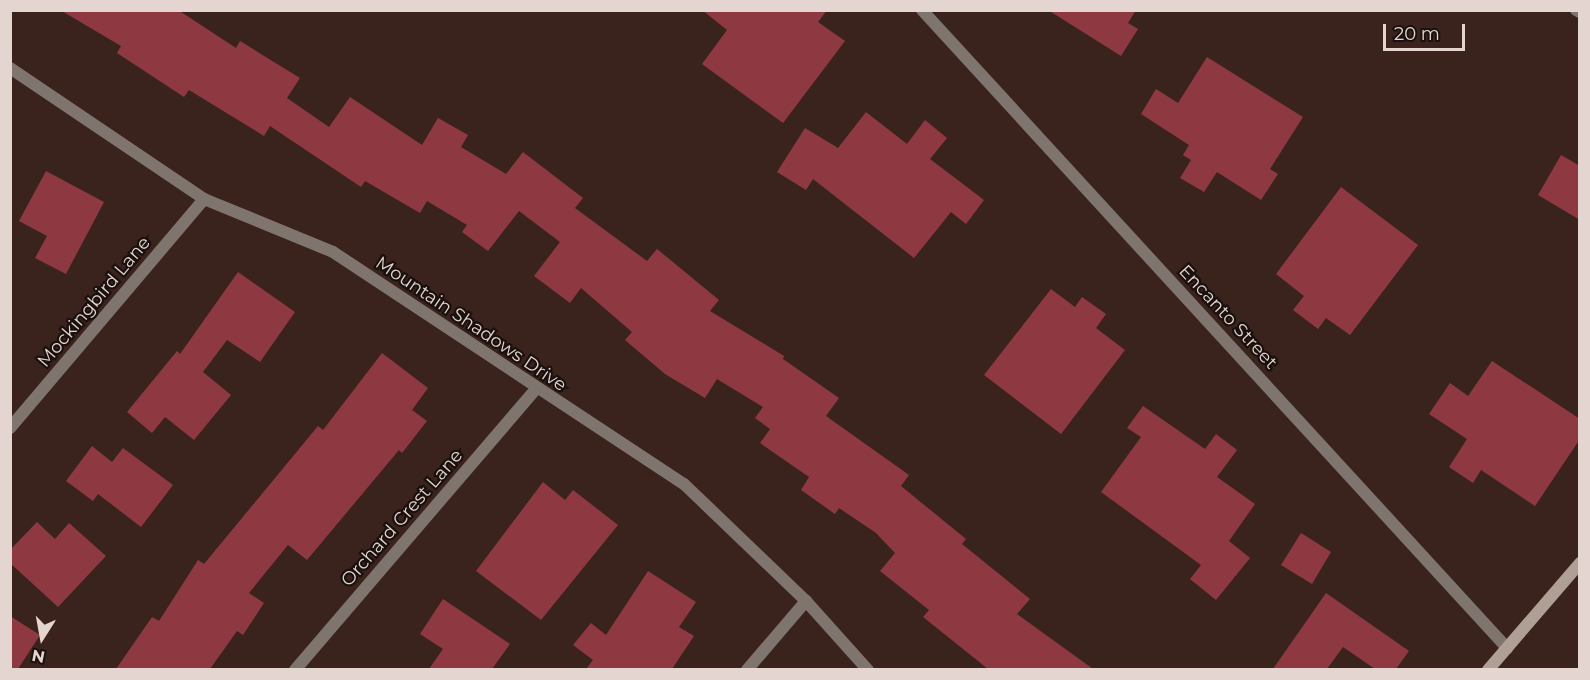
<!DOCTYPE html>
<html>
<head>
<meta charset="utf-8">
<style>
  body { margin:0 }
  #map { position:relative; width:1590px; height:680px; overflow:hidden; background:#3a231d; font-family:Montserrat,sans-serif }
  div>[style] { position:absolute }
  .building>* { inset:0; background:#8e3942 }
  .lane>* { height:12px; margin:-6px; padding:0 6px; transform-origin:6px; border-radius:6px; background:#7f756e }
  .street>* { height:12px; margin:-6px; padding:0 6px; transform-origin:6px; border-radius:6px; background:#7f756e }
  .secondary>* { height:12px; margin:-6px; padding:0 6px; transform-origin:6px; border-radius:6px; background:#b09f94 }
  span { translate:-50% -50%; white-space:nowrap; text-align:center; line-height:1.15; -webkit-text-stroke:4.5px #1a100d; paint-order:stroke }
  .street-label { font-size:18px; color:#e5d5d0 }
  .frame { position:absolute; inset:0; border:12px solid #e5d5d0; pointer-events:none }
  .north { position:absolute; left:12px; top:608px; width:60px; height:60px; -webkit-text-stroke:4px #1a100d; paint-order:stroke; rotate:191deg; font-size:16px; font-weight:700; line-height:24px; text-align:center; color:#e5d5d0 }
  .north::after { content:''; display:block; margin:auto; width:21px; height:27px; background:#e5d5d0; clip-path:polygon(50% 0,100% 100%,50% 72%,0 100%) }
  .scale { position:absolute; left:1383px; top:24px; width:82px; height:27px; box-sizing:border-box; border:3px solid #e5d5d0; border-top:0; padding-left:8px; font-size:18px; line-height:21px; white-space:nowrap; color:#e5d5d0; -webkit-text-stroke:4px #1a100d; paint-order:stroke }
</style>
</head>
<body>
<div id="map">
  <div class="building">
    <div style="clip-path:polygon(60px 10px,178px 10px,236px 48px,240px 41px,300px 78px,287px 98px,329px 127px,350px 97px,422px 145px,438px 118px,468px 135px,461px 147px,506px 174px,523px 152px,583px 198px,575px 208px,647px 261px,657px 249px,719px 300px,710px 311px,784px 356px,783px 359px,839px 398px,826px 416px,909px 475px,901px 486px,966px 539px,962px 544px,1030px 599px,1017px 614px,1093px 669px,988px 669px,923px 617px,929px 610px,880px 571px,895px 553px,876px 533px,839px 508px,835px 514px,801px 490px,809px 477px,760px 443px,770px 429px,755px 418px,763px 407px,717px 379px,705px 398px,665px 374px,625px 340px,632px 332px,581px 288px,570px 303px,534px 276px,560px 242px,519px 211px,488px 251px,462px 232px,467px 225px,427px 201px,420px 213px,365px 181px,361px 187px,270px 126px,264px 136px,189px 90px,184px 97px,117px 53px,121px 46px)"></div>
    <div style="clip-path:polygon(702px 10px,827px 10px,818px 22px,845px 41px,783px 123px,702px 64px,727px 30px)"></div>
    <div style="clip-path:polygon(1048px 10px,1136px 10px,1128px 23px,1138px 29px,1121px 56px)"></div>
    <div style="clip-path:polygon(1207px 57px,1303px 117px,1270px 169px,1278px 174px,1261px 200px,1217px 172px,1204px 192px,1180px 178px,1191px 160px,1183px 155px,1189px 145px,1141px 114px,1156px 89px,1178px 103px)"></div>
    <div style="clip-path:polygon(866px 112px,907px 144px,925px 120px,947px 138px,930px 159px,984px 200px,966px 224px,951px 212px,914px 258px,813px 179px,806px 190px,777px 172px,805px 128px,838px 148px)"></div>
    <div style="clip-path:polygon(1561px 155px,1580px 166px,1580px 220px,1538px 195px)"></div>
    <div style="clip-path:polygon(46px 171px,104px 202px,66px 274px,35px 258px,47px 236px,19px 221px)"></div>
    <div style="clip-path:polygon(1341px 187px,1418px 245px,1350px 335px,1326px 318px,1318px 329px,1293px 310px,1304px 296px,1276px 274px)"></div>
    <div style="clip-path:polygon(238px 272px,295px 312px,260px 362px,227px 340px,203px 372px,231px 395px,194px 440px,165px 417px,152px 433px,127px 412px,177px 351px,180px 354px)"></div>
    <div style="clip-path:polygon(1051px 289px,1075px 307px,1082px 297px,1106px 314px,1096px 328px,1125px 350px,1061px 434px,984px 375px)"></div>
    <div style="clip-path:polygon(382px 353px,428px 388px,412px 410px,427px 421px,402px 453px,399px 450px,307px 560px,288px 545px,249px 593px,264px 603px,243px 635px,237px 631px,210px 669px,116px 669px,152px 617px,159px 621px,198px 560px,204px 564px,318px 426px,323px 430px)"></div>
    <div style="clip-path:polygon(1492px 361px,1580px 419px,1580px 439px,1535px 506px,1481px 470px,1473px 483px,1449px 467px,1467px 439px,1429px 414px,1450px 383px,1468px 396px)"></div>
    <div style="clip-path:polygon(1143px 406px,1205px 449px,1216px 434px,1237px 450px,1217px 477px,1255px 504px,1229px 541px,1250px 558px,1216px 600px,1190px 579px,1201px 565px,1101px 492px,1141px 437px,1127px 428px)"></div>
    <div style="clip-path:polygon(92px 446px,112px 462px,123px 448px,173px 485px,141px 527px,98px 494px,93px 501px,66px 481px)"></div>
    <div style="clip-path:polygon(543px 482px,565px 500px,573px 490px,618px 525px,541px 620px,476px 571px)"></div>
    <div style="clip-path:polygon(37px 522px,55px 539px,69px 523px,106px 556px,58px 607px,10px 563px,10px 550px)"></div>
    <div style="clip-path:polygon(1301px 533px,1331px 552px,1312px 584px,1281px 565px)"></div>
    <div style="clip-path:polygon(648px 571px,696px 602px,679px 627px,694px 636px,672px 669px,586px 669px,593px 660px,573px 645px,591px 623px,606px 635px)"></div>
    <div style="clip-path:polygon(1326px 593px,1409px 651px,1396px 669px,1375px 669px,1343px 647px,1327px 669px,1273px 669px)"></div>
    <div style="clip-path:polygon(443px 599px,510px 644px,492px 669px,429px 669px,443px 649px,420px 634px)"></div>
    <div style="clip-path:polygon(10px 616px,40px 635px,18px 669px,10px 669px)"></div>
  </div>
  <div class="lane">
    <div style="left:1576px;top:10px;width:4px;rotate:27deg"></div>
  </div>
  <div class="street">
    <div style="left:922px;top:10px;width:866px;rotate:47.48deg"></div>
    <div style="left:10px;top:68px;width:234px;rotate:34deg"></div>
    <div style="left:204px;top:199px;width:139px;rotate:22.3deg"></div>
    <div style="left:333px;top:252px;width:421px;rotate:33.5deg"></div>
    <div style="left:684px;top:484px;width:169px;rotate:43.8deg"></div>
    <div style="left:806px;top:601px;width:93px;rotate:48.1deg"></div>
    <div style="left:10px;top:428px;width:300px;rotate:-49.7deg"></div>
    <div style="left:295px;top:670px;width:370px;rotate:-49.4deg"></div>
    <div style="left:747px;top:670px;width:91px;rotate:-49.5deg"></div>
  </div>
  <div class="secondary">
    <div style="left:1488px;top:670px;width:141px;rotate:-49.3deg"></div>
  </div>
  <div class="street-label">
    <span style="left:94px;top:302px;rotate:-50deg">Mockingbird Lane</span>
    <span style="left:1228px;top:317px;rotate:47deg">Encanto Street</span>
    <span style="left:471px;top:324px;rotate:34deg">Mountain Shadows Drive</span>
    <span style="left:402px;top:518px;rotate:-49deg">Orchard Crest Lane</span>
  </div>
  <div class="frame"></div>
  <div class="north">N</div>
  <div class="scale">20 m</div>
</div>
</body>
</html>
